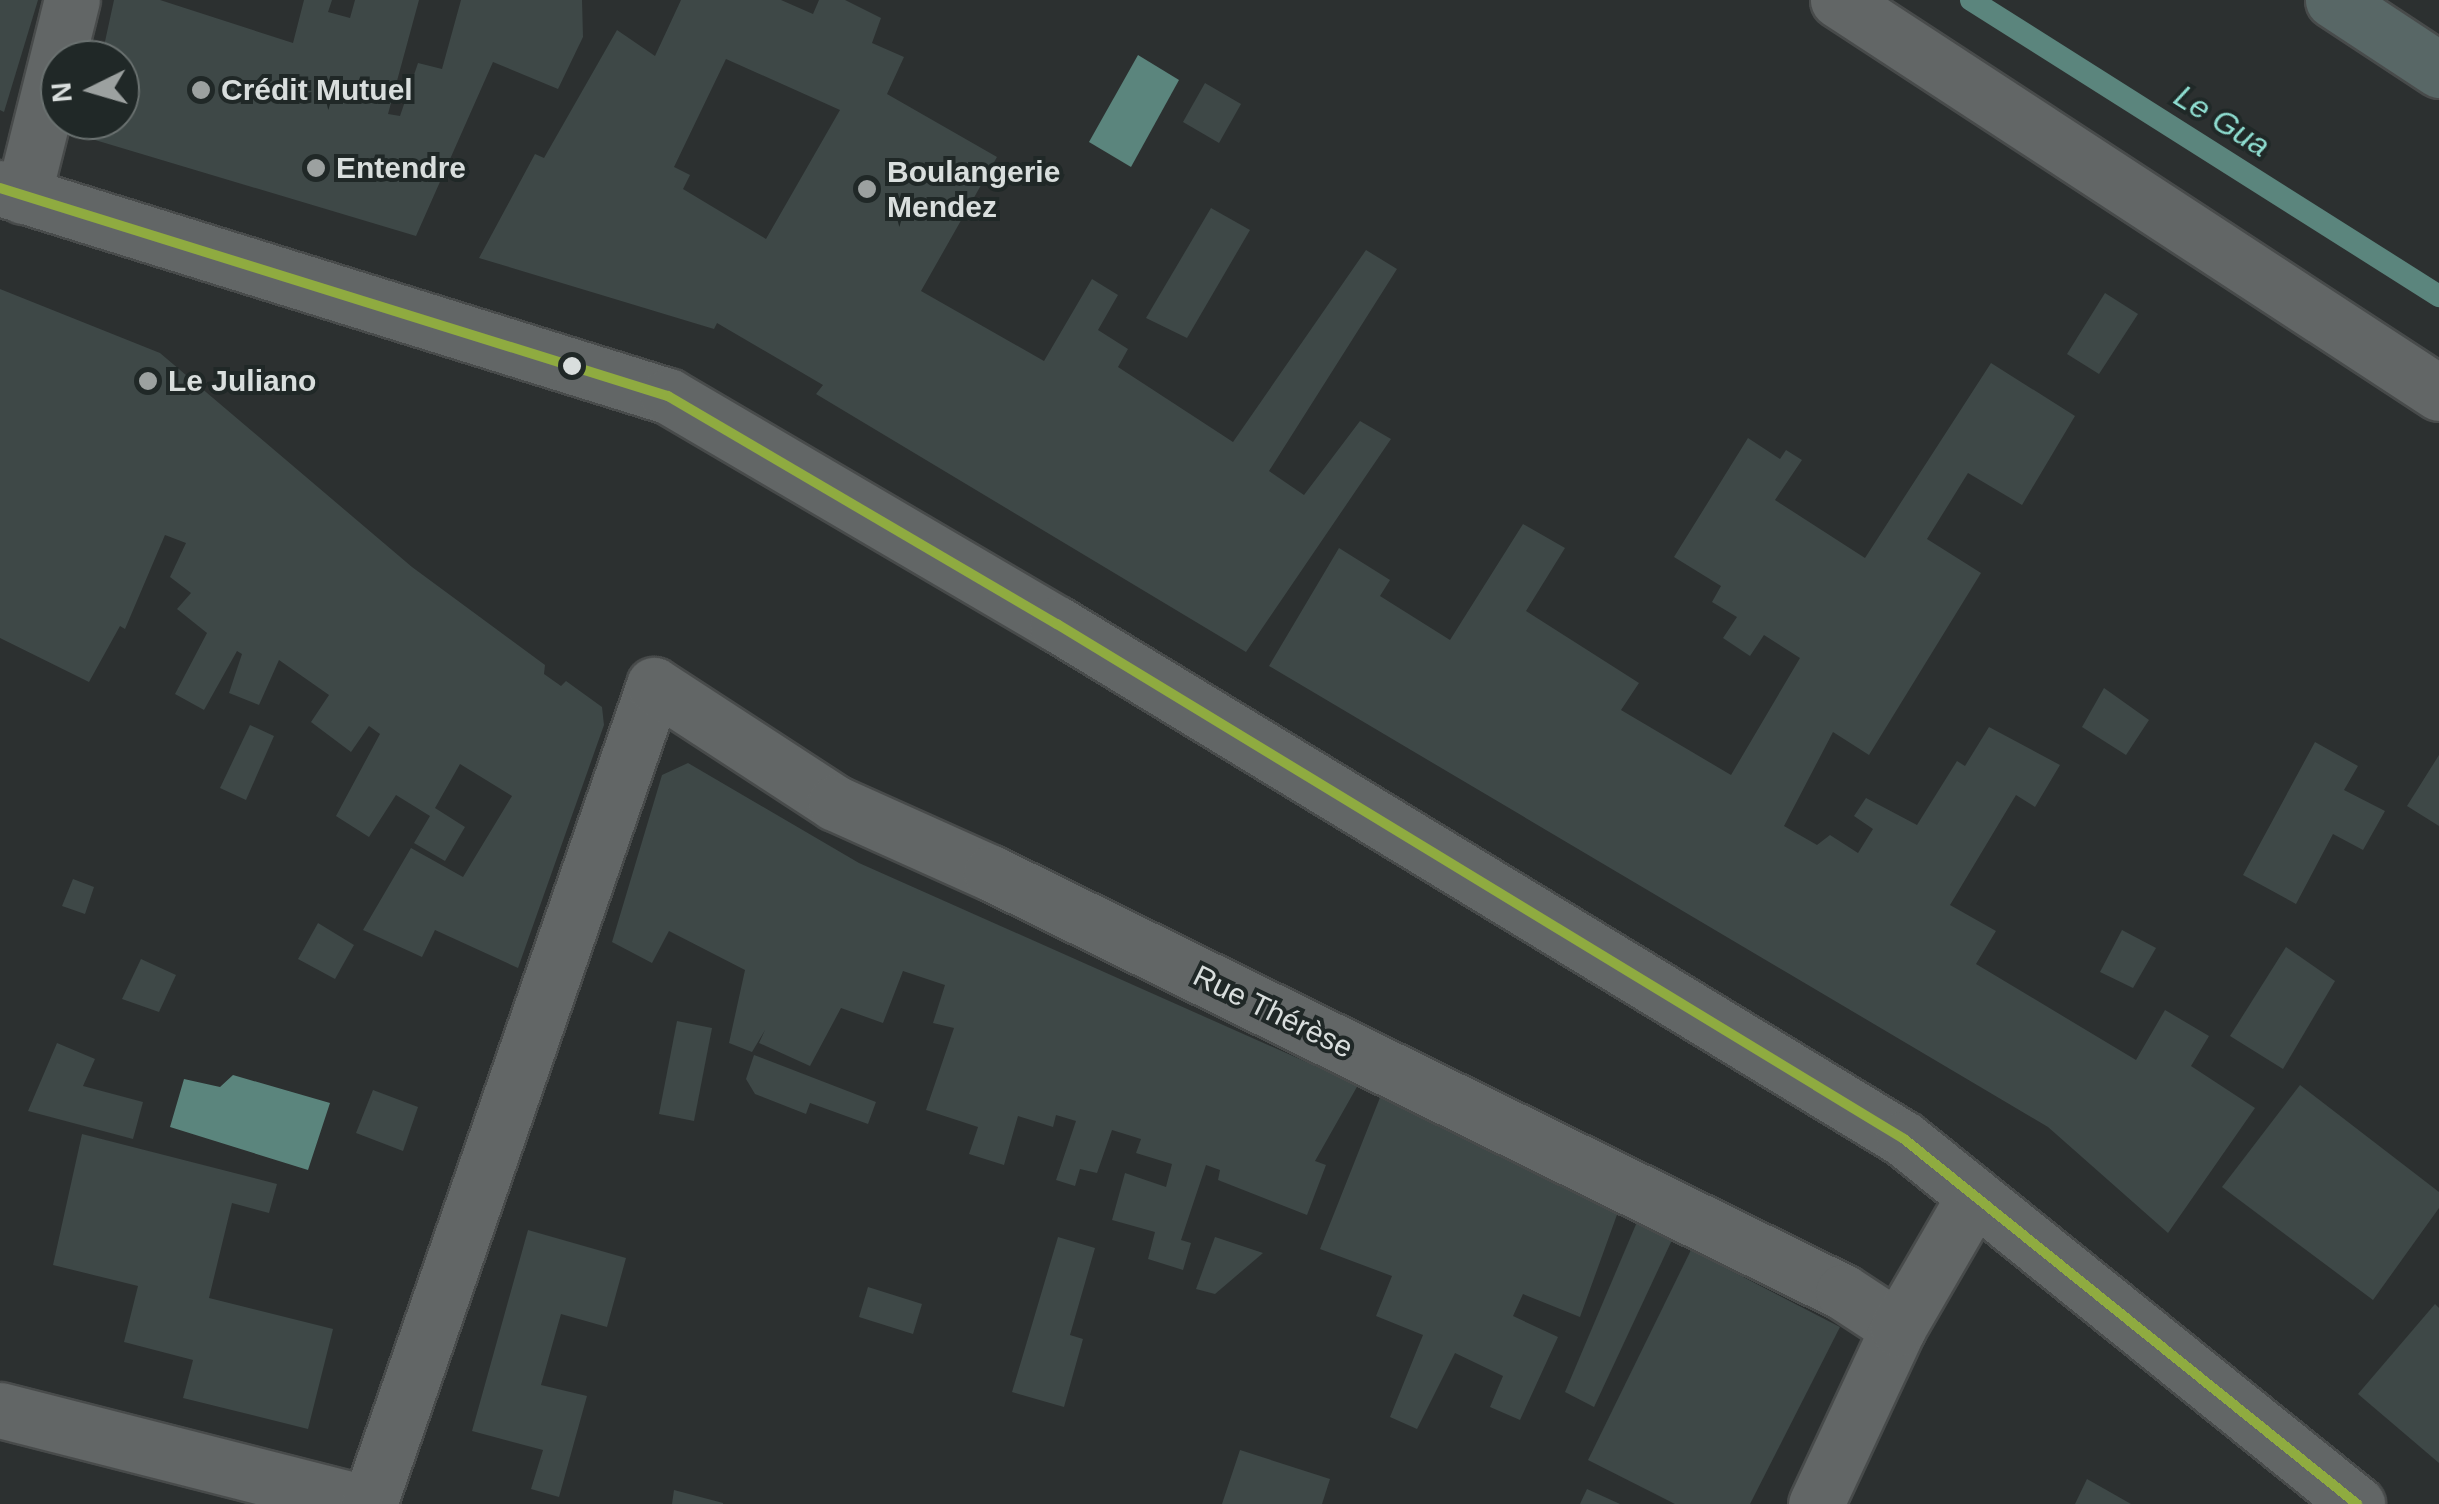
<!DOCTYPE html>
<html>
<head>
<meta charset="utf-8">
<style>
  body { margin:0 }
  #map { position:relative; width:2439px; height:1504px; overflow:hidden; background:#2c3030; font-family:Arial,sans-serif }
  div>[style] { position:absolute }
  .water>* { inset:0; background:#5b857d }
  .stream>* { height:22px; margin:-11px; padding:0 11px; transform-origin:11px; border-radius:11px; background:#5b857d }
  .building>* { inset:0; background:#3e4847 }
  .roads { filter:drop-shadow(2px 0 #484b4b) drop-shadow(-2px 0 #484b4b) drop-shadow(0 2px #484b4b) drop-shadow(0 -2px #484b4b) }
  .minor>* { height:55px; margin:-27.5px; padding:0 27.5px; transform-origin:27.5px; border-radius:27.5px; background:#626666 }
  .secondary>* { height:55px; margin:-27.5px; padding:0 27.5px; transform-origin:27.5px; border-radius:27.5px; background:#626666 }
  .motorway>* { height:55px; margin:-27.5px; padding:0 27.5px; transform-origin:27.5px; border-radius:27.5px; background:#586766 }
  .bus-1>* { height:10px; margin:-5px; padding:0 5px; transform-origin:5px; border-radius:5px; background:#8fab40 }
  .dots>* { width:28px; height:28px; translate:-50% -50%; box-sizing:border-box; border:5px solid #202827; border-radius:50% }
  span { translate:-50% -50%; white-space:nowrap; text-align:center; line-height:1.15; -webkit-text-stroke:8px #202827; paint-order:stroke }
  .poi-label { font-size:30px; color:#d9dedd; font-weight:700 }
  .left { translate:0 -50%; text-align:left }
  .street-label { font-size:30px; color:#d9dedd }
  .water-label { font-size:32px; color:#8eddd0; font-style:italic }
  .north { position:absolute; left:40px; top:40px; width:100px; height:100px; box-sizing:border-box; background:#202827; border:2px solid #6a7170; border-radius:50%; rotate:265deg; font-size:28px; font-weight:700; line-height:40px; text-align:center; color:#d9dedd }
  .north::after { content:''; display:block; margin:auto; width:35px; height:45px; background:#9ca1a0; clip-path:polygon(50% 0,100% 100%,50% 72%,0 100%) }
</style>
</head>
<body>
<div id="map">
  <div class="water">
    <div style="clip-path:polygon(1138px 55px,1179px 80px,1131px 167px,1089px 142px)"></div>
    <div style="clip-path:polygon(233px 1075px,330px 1103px,308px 1170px,170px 1127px,184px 1079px,220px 1087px)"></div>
  </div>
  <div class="stream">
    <div style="left:1971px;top:0;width:554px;rotate:32.31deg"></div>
  </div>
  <div class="building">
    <div style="clip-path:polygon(0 0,38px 0,4px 112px,0 110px)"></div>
    <div style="clip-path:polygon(114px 0,160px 0,293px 43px,304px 0,332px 0,328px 12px,350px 18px,355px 0,419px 0,388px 114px,400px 116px,418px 63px,442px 69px,461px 0,582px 0,583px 37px,558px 89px,493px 62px,416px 236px,85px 137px,89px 120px,120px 120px,120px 60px,101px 60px)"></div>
    <div style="clip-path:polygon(evenodd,681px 0,781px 0,813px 14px,819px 0,845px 0,881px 18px,872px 43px,904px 57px,887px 94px,997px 157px,921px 291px,1044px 361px,1092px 279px,1118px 295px,1098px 330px,1128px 349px,1118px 367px,1233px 442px,1366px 250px,1397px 269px,1269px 471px,1304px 495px,1360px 421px,1391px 439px,1246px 652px,816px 394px,823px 385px,717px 323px,714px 329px,479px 258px,535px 154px,544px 158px,617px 30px,655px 56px,681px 0,726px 59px,840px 110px,766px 239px,683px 189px,690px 175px,674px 167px,726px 59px)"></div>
    <div style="clip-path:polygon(1205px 83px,1241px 104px,1219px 143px,1183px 122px)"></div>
    <div style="clip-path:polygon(1211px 208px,1250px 230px,1187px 338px,1146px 318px)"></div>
    <div style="clip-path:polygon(0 289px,160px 353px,412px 567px,545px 665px,544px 674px,561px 686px,566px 681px,602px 707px,604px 725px,518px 968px,435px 930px,422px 957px,363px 930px,411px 848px,463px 877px,512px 796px,460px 764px,435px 808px,465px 827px,445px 861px,414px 843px,430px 816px,396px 795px,369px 837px,336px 816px,380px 734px,369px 726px,351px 752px,311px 722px,329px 695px,279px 660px,259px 705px,229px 693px,242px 654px,237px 651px,204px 710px,175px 694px,207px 633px,177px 609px,191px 593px,170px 577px,186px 543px,165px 535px,125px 629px,120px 626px,89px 682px,0 638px)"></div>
    <div style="clip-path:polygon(2105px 293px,2138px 314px,2099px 374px,2067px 354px)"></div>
    <div style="clip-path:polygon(1991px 363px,2075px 416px,2022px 505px,1968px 473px,1927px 539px,1981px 573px,1869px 755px,1833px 732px,1784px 826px,1817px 845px,1830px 835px,1858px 853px,1873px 829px,1854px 816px,1866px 798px,1917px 825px,1957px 761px,1965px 766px,1989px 727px,2060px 765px,2035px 807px,2016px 795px,1950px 905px,1996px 931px,1976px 964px,2136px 1060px,2165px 1010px,2209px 1036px,2191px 1066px,2255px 1108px,2168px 1233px,2048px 1127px,1269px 666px,1339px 548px,1390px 580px,1380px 596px,1450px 640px,1523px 524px,1565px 548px,1526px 611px,1639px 683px,1621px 710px,1731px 775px,1800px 658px,1764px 635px,1750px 656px,1723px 638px,1737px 617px,1712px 602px,1721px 586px,1674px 557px,1748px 438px,1780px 459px,1786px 450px,1802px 460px,1775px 500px,1865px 558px)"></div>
    <div style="clip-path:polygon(2104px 688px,2149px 720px,2126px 755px,2082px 727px)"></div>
    <div style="clip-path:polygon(250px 725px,274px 736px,246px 800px,220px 788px)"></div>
    <div style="clip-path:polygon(2315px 742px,2358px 766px,2344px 790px,2385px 811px,2363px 850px,2333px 834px,2296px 904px,2243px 875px)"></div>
    <div style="clip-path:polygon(2439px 755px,2439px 826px,2407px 806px)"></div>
    <div style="clip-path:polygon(688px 763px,859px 863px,1358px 1085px,1315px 1161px,1326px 1165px,1307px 1215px,1218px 1180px,1220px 1170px,1206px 1165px,1181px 1240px,1191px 1243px,1183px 1270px,1148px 1259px,1155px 1232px,1112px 1220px,1125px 1173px,1166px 1187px,1172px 1164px,1136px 1153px,1141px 1139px,1112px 1130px,1097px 1173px,1080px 1169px,1075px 1186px,1056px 1180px,1076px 1121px,1056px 1115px,1053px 1127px,1018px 1116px,1004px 1165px,969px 1154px,978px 1127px,926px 1110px,954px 1028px,933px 1023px,945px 985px,903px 971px,883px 1023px,841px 1008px,810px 1066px,759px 1043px,765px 1030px,752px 1052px,729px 1043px,745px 970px,669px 931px,652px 963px,612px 942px,662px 775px)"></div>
    <div style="clip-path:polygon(73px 879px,94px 887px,85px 914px,62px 906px)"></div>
    <div style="clip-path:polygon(318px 923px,354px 945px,335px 979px,298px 959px)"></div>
    <div style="clip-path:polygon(2122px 930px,2156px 948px,2133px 988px,2100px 972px)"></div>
    <div style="clip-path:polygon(2286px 947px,2335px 981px,2283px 1069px,2230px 1036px)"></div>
    <div style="clip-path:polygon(141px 959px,176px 975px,159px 1012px,122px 999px)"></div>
    <div style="clip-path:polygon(677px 1021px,712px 1028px,694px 1121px,659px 1114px)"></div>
    <div style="clip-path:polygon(57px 1043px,95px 1059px,83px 1086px,143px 1102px,133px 1139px,28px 1111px)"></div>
    <div style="clip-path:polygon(754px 1055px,876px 1102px,868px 1124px,810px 1103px,806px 1114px,755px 1094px,746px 1079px)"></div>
    <div style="clip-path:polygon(2300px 1085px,2439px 1192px,2439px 1208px,2373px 1300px,2222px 1187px)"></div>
    <div style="clip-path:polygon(373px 1090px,418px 1107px,403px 1151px,356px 1133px)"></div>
    <div style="clip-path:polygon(1381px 1095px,1618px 1212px,1580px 1317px,1523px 1294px,1513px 1316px,1558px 1337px,1520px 1420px,1490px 1407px,1503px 1376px,1455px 1353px,1417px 1429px,1390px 1417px,1423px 1335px,1376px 1316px,1392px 1276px,1320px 1249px)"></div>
    <div style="clip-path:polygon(82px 1134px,277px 1184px,269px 1213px,232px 1203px,209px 1298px,333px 1329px,308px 1429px,183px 1398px,193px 1360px,124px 1342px,138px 1286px,53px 1265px)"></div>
    <div style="clip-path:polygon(1637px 1222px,1672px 1240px,1594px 1407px,1565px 1392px)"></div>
    <div style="clip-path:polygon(528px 1230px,626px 1258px,607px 1327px,561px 1314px,541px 1385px,587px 1396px,559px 1497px,531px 1489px,543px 1450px,472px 1431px)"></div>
    <div style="clip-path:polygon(1058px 1237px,1095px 1248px,1070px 1335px,1083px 1339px,1064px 1407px,1012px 1392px)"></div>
    <div style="clip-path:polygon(1215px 1237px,1263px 1253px,1215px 1294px,1196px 1289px)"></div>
    <div style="clip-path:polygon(1691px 1250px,1840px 1327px,1750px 1504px,1675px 1504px,1588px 1460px)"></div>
    <div style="clip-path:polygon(868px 1287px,922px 1304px,913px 1334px,859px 1317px)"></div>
    <div style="clip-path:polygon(2435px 1304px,2439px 1308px,2439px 1463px,2358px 1394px)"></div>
    <div style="clip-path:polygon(1240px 1450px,1330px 1479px,1322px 1504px,1222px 1504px)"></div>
    <div style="clip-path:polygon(2087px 1479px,2131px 1504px,2075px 1504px)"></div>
    <div style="clip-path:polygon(1587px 1489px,1620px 1504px,1580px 1504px)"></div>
    <div style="clip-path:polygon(674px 1490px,723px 1503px,723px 1504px,672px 1504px)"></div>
  </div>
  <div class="roads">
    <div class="minor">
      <div style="left:1838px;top:0;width:718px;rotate:33.18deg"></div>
      <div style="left:23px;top:196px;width:202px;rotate:-76deg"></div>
      <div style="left:0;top:1410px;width:381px;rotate:14.3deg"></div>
      <div style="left:369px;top:1504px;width:867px;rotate:-70.81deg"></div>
      <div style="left:654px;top:685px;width:216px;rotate:33.1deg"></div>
      <div style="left:835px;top:803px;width:171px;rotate:24.2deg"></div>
      <div style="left:991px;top:873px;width:949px;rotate:26.19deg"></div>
      <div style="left:1843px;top:1292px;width:66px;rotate:33.2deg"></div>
      <div style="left:1816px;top:1504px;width:194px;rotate:-65deg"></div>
      <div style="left:1898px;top:1328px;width:151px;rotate:-59.9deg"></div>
    </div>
    <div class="secondary">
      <div style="left:0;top:188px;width:700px;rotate:17.3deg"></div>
      <div style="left:668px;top:396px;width:451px;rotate:30.4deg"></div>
      <div style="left:1057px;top:624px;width:991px;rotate:31.3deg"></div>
      <div style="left:1904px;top:1139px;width:582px;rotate:38.86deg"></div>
    </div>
    <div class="motorway">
      <div style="left:2333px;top:0;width:127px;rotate:33.4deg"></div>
    </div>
  </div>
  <div class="bus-1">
    <div style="left:0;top:188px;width:700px;rotate:17.3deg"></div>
    <div style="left:668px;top:396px;width:451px;rotate:30.4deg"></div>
    <div style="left:1057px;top:624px;width:991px;rotate:31.3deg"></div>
    <div style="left:1904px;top:1139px;width:582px;rotate:38.86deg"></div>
  </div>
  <div class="dots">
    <div style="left:201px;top:90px;background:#9ca1a0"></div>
    <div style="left:316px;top:168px;background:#9ca1a0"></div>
    <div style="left:867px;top:189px;background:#9ca1a0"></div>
    <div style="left:572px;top:366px;background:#d9dedd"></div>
    <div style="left:148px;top:381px;background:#9ca1a0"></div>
  </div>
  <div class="poi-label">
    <span class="left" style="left:221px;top:90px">Crédit Mutuel</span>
    <span class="left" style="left:336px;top:168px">Entendre</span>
    <span class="left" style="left:887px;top:189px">Boulangerie<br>Mendez</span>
    <span class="left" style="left:168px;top:381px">Le Juliano</span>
  </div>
  <div class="street-label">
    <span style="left:1273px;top:1012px;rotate:26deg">Rue Thérèse</span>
  </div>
  <div class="water-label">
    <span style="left:2222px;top:121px;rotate:32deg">Le Gua</span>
  </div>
  <div class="north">N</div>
</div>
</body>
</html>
